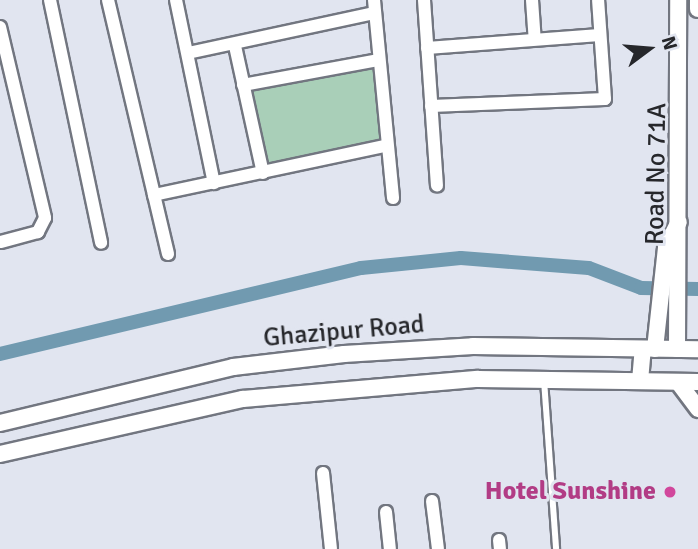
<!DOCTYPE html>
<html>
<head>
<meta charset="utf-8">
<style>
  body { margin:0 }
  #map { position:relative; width:698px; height:549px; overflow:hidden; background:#e1e5f0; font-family:Signika,sans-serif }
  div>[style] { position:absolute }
  .green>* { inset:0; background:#a9cfb8 }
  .canal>* { height:14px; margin:-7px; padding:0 7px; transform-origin:7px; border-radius:7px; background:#719ab0 }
  .roads { filter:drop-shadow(2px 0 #727680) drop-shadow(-2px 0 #727680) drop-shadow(0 2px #727680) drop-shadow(0 -2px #727680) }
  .lane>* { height:6px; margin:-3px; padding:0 3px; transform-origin:3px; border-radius:3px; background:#fff }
  .street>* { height:12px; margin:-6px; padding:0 6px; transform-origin:6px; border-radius:6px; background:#fff }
  .secondary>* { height:16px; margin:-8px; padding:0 8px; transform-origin:8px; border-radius:8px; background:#fff }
  .dots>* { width:19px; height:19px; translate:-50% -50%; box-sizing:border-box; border:4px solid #e1e5f0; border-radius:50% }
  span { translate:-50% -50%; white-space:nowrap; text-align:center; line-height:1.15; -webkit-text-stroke:6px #e1e5f0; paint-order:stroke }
  .street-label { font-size:26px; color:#26272b }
  .hotel-label { font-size:26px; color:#b23c85; font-weight:700 }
  .right { translate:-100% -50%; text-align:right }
  .north { position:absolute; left:614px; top:14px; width:70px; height:70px; -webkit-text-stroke:5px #e1e5f0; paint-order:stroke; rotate:74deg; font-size:19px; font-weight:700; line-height:28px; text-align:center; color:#26272b }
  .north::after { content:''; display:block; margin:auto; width:24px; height:32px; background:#26272b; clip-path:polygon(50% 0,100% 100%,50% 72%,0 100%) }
</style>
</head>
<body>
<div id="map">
  <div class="green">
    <div style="clip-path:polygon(378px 60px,385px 146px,263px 173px,243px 85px)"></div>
  </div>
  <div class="canal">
    <div style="left:0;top:354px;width:371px;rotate:-13.4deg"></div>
    <div style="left:361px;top:268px;width:100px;rotate:-5.7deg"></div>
    <div style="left:461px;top:258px;width:128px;rotate:4.5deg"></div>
    <div style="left:589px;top:268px;width:56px;rotate:21deg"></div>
    <div style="left:641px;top:288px;width:57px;rotate:1deg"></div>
  </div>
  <div class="roads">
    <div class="lane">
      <div style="left:544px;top:380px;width:169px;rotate:85.9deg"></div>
    </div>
    <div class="street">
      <div style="left:50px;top:0;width:248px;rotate:78.1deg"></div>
      <div style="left:108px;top:0;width:261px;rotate:76.7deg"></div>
      <div style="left:176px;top:0;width:187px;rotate:78.3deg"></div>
      <div style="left:374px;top:0;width:199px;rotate:84.5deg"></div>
      <div style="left:424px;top:0;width:186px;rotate:86deg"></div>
      <div style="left:532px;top:0;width:39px;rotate:86deg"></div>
      <div style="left:0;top:27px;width:196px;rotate:76.7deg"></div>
      <div style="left:45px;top:218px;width:16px;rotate:117deg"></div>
      <div style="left:38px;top:232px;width:39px;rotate:165deg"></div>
      <div style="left:235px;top:46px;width:130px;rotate:77.6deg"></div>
      <div style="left:427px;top:48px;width:173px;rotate:-4.3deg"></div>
      <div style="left:188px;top:53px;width:191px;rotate:-12.1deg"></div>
      <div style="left:243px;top:85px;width:137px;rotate:-10.5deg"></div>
      <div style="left:431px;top:106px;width:174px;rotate:-2.3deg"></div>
      <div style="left:605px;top:99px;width:99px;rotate:-94deg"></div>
      <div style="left:154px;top:195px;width:236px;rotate:-12deg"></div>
      <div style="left:323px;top:473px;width:76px;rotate:84deg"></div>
      <div style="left:432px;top:501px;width:48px;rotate:82.9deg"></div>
      <div style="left:386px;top:512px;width:37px;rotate:84deg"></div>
      <div style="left:499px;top:540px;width:9px;rotate:84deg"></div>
    </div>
    <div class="secondary">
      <div style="left:698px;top:0;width:9px;rotate:90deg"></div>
      <div style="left:655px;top:349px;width:103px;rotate:-83.8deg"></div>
      <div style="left:666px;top:247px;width:28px;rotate:-63deg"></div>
      <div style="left:677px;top:349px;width:349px;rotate:-89.8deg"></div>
      <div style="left:640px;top:381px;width:32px;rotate:-85deg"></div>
      <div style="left:678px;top:382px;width:34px;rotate:53deg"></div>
      <div style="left:0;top:423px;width:240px;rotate:-13.5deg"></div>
      <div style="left:233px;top:367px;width:112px;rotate:-6.7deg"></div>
      <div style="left:344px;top:354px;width:129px;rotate:-3.5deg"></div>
      <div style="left:473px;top:346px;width:225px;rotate:0.8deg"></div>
      <div style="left:0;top:454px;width:249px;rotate:-12.8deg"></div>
      <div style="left:243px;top:399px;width:236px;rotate:-4.9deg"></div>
      <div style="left:478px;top:379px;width:220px;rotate:0.8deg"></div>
    </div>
  </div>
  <div class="dots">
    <div style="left:670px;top:492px;background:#d1479c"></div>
  </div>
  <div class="street-label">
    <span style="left:657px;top:174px;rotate:-89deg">Road No 71A</span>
    <span style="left:344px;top:332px;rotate:-5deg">Ghazipur Road</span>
  </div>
  <div class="hotel-label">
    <span class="right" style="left:656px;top:492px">Hotel Sunshine</span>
  </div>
  <div class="north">N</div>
</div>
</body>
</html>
